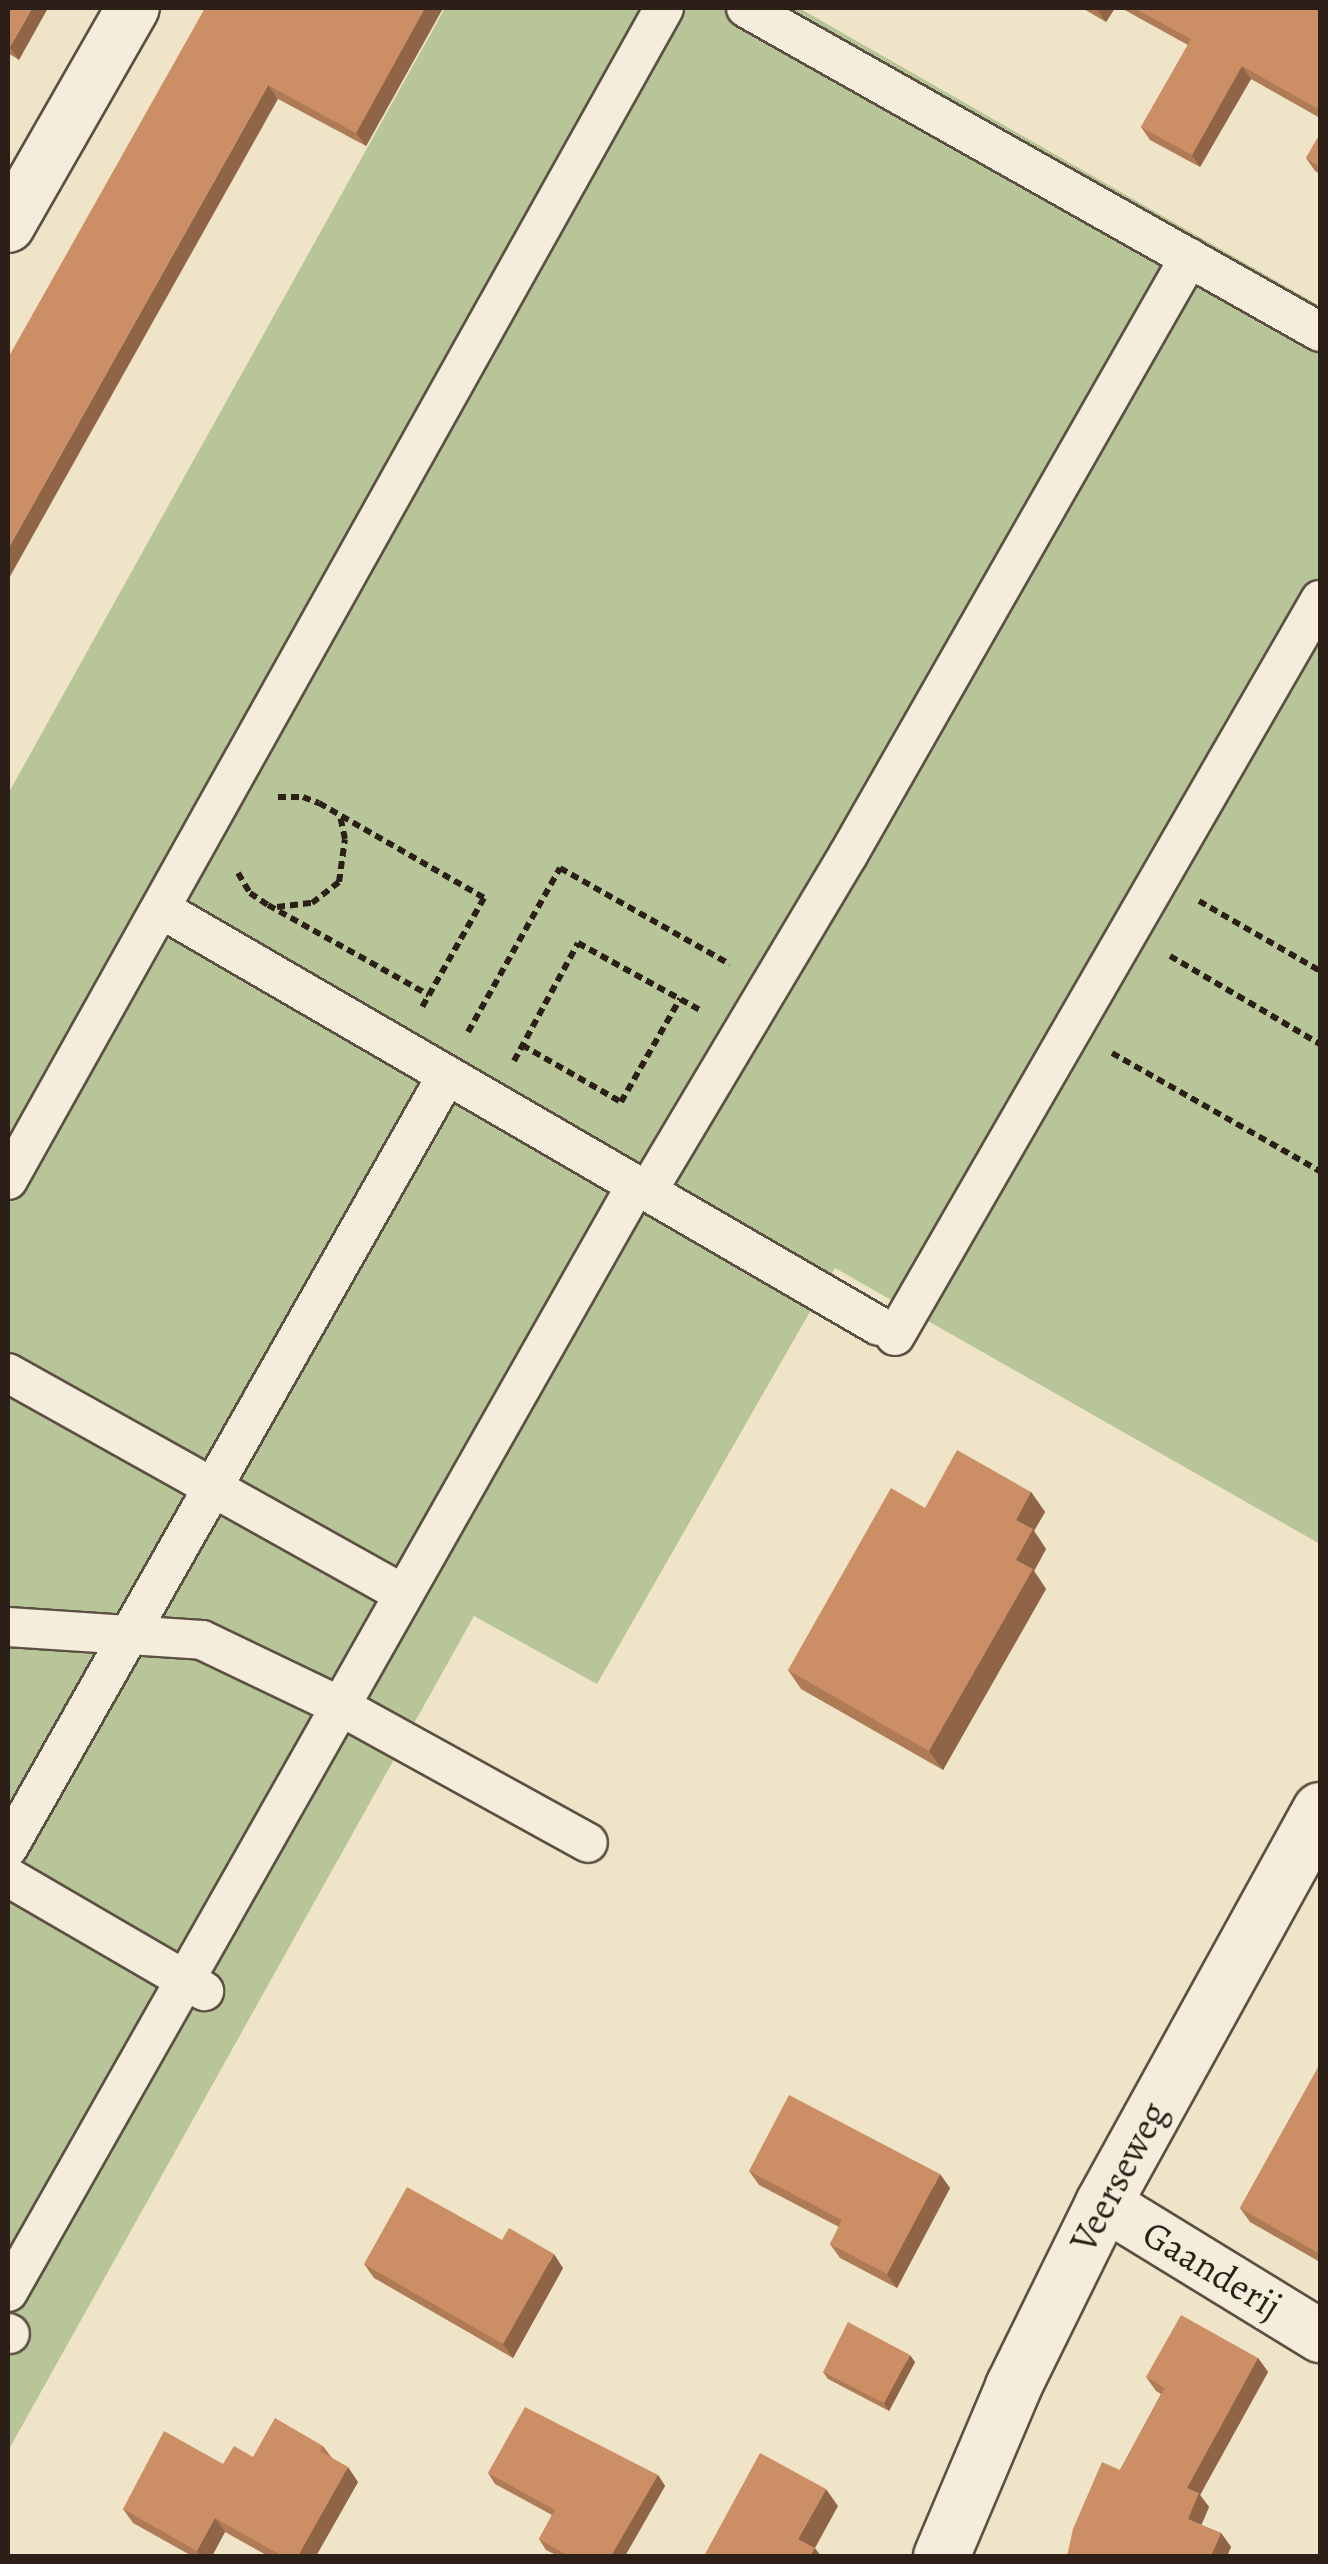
<!DOCTYPE html>
<html>
<head>
<meta charset="utf-8">
<style>
  body { margin:0 }
  #map { position:relative; width:1328px; height:2564px; overflow:hidden; background:#f0e4c8; font-family:Alegreya,serif }
  div>[style] { position:absolute }
  .green>* { inset:0; background:#b7c598 }
  .path>* { height:6px; margin-top:-3px; transform-origin:0; background:repeating-linear-gradient(90deg,#2b1f17 0 8px,transparent 0 13px) }
  .roads { filter:drop-shadow(2px 0 #5c5043) drop-shadow(-2px 0 #5c5043) drop-shadow(0 2px #5c5043) drop-shadow(0 -2px #5c5043) }
  .pedestrian>* { height:38px; margin:-19px; padding:0 19px; transform-origin:19px; border-radius:19px; background:#f5eddb }
  .minor>* { height:52px; margin:-26px; padding:0 26px; transform-origin:26px; border-radius:26px; background:#f5eddb }
  .tertiary>* { height:55px; margin:-27.5px; padding:0 27.5px; transform-origin:27.5px; border-radius:27.5px; background:#f5eddb }
  .wall>* { inset:0; background:#af7b57 }
  .shaded-wall>* { inset:0; background:#8f6447 }
  .building>* { inset:0; background:#cc8f65 }
  span { translate:-50% -50%; white-space:nowrap; text-align:center; line-height:1.15; -webkit-text-stroke:9px #f5eddb; paint-order:stroke }
  .street-label { font-size:38px; color:#2b1f17 }
  .frame { position:absolute; inset:0; border:10px solid #2b1f17; pointer-events:none }
</style>
</head>
<body>
<div id="map">
  <div class="green">
    <div style="clip-path:polygon(445px 8px,799px 8px,1320px 306px,1320px 1544px,835px 1268px,597px 1684px,474px 1616px,8px 2451px,8px 794px)"></div>
  </div>
  <div class="path">
    <div style="left:278px;top:797px;width:25px"></div>
    <div style="left:303px;top:797px;width:17px;rotate:21deg"></div>
    <div style="left:319px;top:803px;width:190px;rotate:29.9deg"></div>
    <div style="left:484px;top:898px;width:125px;rotate:119.6deg"></div>
    <div style="left:238px;top:873px;width:23px;rotate:59deg"></div>
    <div style="left:250px;top:893px;width:22px;rotate:34deg"></div>
    <div style="left:268px;top:905px;width:184px;rotate:29.2deg"></div>
    <div style="left:1199px;top:901px;width:140px;rotate:30deg"></div>
    <div style="left:277px;top:907px;width:35px;rotate:-7deg"></div>
    <div style="left:312px;top:903px;width:34px;rotate:-38deg"></div>
    <div style="left:339px;top:882px;width:43px;rotate:-82.1deg"></div>
    <div style="left:345px;top:839px;width:24px;rotate:-102deg"></div>
    <div style="left:1170px;top:956px;width:174px;rotate:30.4deg"></div>
    <div style="left:468px;top:1032px;width:188px;rotate:-60.7deg"></div>
    <div style="left:560px;top:868px;width:195px;rotate:29.5deg"></div>
    <div style="left:522px;top:1045px;width:114px;rotate:29.9deg"></div>
    <div style="left:621px;top:1102px;width:119px;rotate:-60.2deg"></div>
    <div style="left:1112px;top:1053px;width:239px;rotate:29.6deg"></div>
    <div style="left:514px;top:1061px;width:134px;rotate:-61.5deg"></div>
    <div style="left:578px;top:943px;width:139px;rotate:28.8deg"></div>
  </div>
  <div class="roads">
    <div class="pedestrian">
      <div style="left:746px;top:8px;width:659px;rotate:29.44deg"></div>
      <div style="left:161px;top:909px;width:830px;rotate:30.15deg"></div>
      <div style="left:8px;top:1180px;width:1343px;rotate:-60.76deg"></div>
      <div style="left:647px;top:1192px;width:392px;rotate:-59.2deg"></div>
      <div style="left:848px;top:855px;width:688px;rotate:-60.27deg"></div>
      <div style="left:895px;top:1336px;width:850px;rotate:-60deg"></div>
      <div style="left:8px;top:1373px;width:453px;rotate:29.2deg"></div>
      <div style="left:8px;top:1627px;width:194px;rotate:3.8deg"></div>
      <div style="left:202px;top:1640px;width:153px;rotate:25.6deg"></div>
      <div style="left:340px;top:1706px;width:283px;rotate:28.9deg"></div>
      <div style="left:8px;top:1848px;width:889px;rotate:-60.41deg"></div>
      <div style="left:8px;top:1877px;width:227px;rotate:30.2deg"></div>
      <div style="left:8px;top:2292px;width:1273px;rotate:-60.43deg"></div>
      <div style="left:8px;top:2333px;width:2px;rotate:27deg"></div>
    </div>
    <div class="minor">
      <div style="left:8px;top:226px;width:251px;rotate:-60.2deg"></div>
      <div style="left:1103px;top:2203px;width:255px;rotate:31.5deg"></div>
    </div>
    <div class="tertiary">
      <div style="left:941px;top:2556px;width:185px;rotate:-67deg"></div>
      <div style="left:1013px;top:2386px;width:204px;rotate:-63.8deg"></div>
      <div style="left:1103px;top:2203px;width:449px;rotate:-61.1deg"></div>
    </div>
  </div>
  <div class="wall">
    <div style="clip-path:polygon(8px 8px,19px 60px,8px 53px)"></div>
    <div style="clip-path:polygon(205px 8px,443px 8px,366px 146px,278px 99px)"></div>
    <div style="clip-path:polygon(1082px 8px,1115px 8px,1106px 22px)"></div>
    <div style="clip-path:polygon(1121px 8px,1320px 8px,1320px 118px,1251px 79px,1200px 167px,1150px 140px,1141px 127px,1188px 45px)"></div>
    <div style="clip-path:polygon(1320px 134px,1320px 174px,1315px 171px,1306px 158px)"></div>
    <div style="clip-path:polygon(1031px 1492px,1045px 1512px,1034px 1531px,1046px 1549px,1034px 1571px,1046px 1589px,943px 1770px,801px 1689px,788px 1670px,925px 1508px)"></div>
    <div style="clip-path:polygon(1320px 2064px,1320px 2262px,1250px 2222px,1240px 2208px)"></div>
    <div style="clip-path:polygon(749px 2171px,950px 2188px,897px 2288px,840px 2258px,830px 2244px,839px 2227px,759px 2185px)"></div>
    <div style="clip-path:polygon(502px 2240px,563px 2268px,513px 2358px,374px 2278px,364px 2264px)"></div>
    <div style="clip-path:polygon(1258px 2358px,1268px 2372px,1200px 2495px,1209px 2507px,1201px 2525px,1221px 2533px,1231px 2547px,1227px 2556px,1067px 2556px,1120px 2470px,1161px 2394px,1156px 2391px,1146px 2377px)"></div>
    <div style="clip-path:polygon(915px 2362px,889px 2411px,828px 2379px,823px 2372px)"></div>
    <div style="clip-path:polygon(323px 2446px,332px 2458px,358px 2482px,316px 2556px,268px 2556px,225px 2532px,212px 2556px,192px 2556px,133px 2523px,123px 2509px,223px 2464px)"></div>
    <div style="clip-path:polygon(488px 2473px,658px 2475px,665px 2486px,625px 2556px,558px 2556px,546px 2550px,539px 2539px,552px 2515px,495px 2484px)"></div>
  </div>
  <div class="shaded-wall">
    <div style="clip-path:polygon(32px 8px,48px 8px,19px 60px,10px 47px)"></div>
    <div style="clip-path:polygon(425px 8px,443px 8px,366px 146px,356px 133px)"></div>
    <div style="clip-path:polygon(1099px 8px,1115px 8px,1106px 22px,1098px 10px)"></div>
    <div style="clip-path:polygon(1242px 66px,1251px 79px,1200px 167px,1192px 155px)"></div>
    <div style="clip-path:polygon(268px 85px,278px 99px,8px 580px,8px 549px)"></div>
    <div style="clip-path:polygon(1031px 1492px,1045px 1512px,1034px 1531px,1046px 1549px,1034px 1571px,1046px 1589px,943px 1770px,929px 1751px,1016px 1560px,1016px 1520px)"></div>
    <div style="clip-path:polygon(940px 2174px,950px 2188px,897px 2288px,887px 2274px)"></div>
    <div style="clip-path:polygon(554px 2254px,563px 2268px,513px 2358px,503px 2344px)"></div>
    <div style="clip-path:polygon(910px 2355px,915px 2362px,889px 2411px,884px 2403px)"></div>
    <div style="clip-path:polygon(1258px 2358px,1268px 2372px,1200px 2495px,1209px 2507px,1198px 2533px,1188px 2519px,1187px 2488px)"></div>
    <div style="clip-path:polygon(348px 2467px,358px 2482px,316px 2556px,298px 2556px)"></div>
    <div style="clip-path:polygon(658px 2475px,665px 2486px,625px 2556px,611px 2556px)"></div>
    <div style="clip-path:polygon(826px 2489px,838px 2506px,815px 2548px,821px 2556px,810px 2556px,798px 2539px)"></div>
    <div style="clip-path:polygon(215px 2518px,225px 2532px,212px 2556px,201px 2556px,197px 2551px)"></div>
    <div style="clip-path:polygon(1221px 2533px,1231px 2547px,1227px 2556px,1211px 2556px)"></div>
  </div>
  <div class="building">
    <div style="clip-path:polygon(8px 8px,32px 8px,10px 47px,8px 46px)"></div>
    <div style="clip-path:polygon(205px 8px,425px 8px,356px 133px,268px 85px,8px 549px,8px 358px)"></div>
    <div style="clip-path:polygon(1134px 8px,1320px 8px,1320px 110px,1242px 66px,1192px 155px,1141px 127px,1191px 39px)"></div>
    <div style="clip-path:polygon(1320px 134px,1320px 167px,1306px 158px)"></div>
    <div style="clip-path:polygon(957px 1450px,1031px 1492px,1016px 1520px,1033px 1529px,1016px 1560px,1033px 1569px,929px 1751px,788px 1670px,891px 1488px,925px 1508px)"></div>
    <div style="clip-path:polygon(1320px 2064px,1320px 2254px,1240px 2208px)"></div>
    <div style="clip-path:polygon(789px 2095px,940px 2174px,887px 2274px,830px 2244px,842px 2220px,749px 2171px)"></div>
    <div style="clip-path:polygon(407px 2187px,502px 2240px,509px 2228px,554px 2254px,503px 2344px,364px 2264px)"></div>
    <div style="clip-path:polygon(1181px 2315px,1258px 2358px,1187px 2488px,1199px 2493px,1188px 2519px,1221px 2533px,1211px 2556px,1067px 2556px,1073px 2529px,1102px 2462px,1120px 2470px,1165px 2388px,1146px 2377px)"></div>
    <div style="clip-path:polygon(848px 2322px,910px 2355px,884px 2403px,823px 2372px)"></div>
    <div style="clip-path:polygon(525px 2407px,658px 2475px,611px 2556px,569px 2556px,539px 2539px,555px 2510px,488px 2473px)"></div>
    <div style="clip-path:polygon(275px 2418px,323px 2446px,320px 2451px,348px 2467px,298px 2556px,283px 2556px,215px 2518px,197px 2551px,123px 2509px,164px 2431px,223px 2464px,234px 2446px,253px 2457px)"></div>
    <div style="clip-path:polygon(760px 2453px,826px 2489px,798px 2539px,815px 2548px,810px 2556px,704px 2556px)"></div>
  </div>
  <div class="street-label">
    <span style="left:1119px;top:2177px;rotate:-62deg">Veerseweg</span>
    <span style="left:1212px;top:2270px;rotate:31deg">Gaanderij</span>
  </div>
  <div class="frame"></div>
</div>
</body>
</html>
